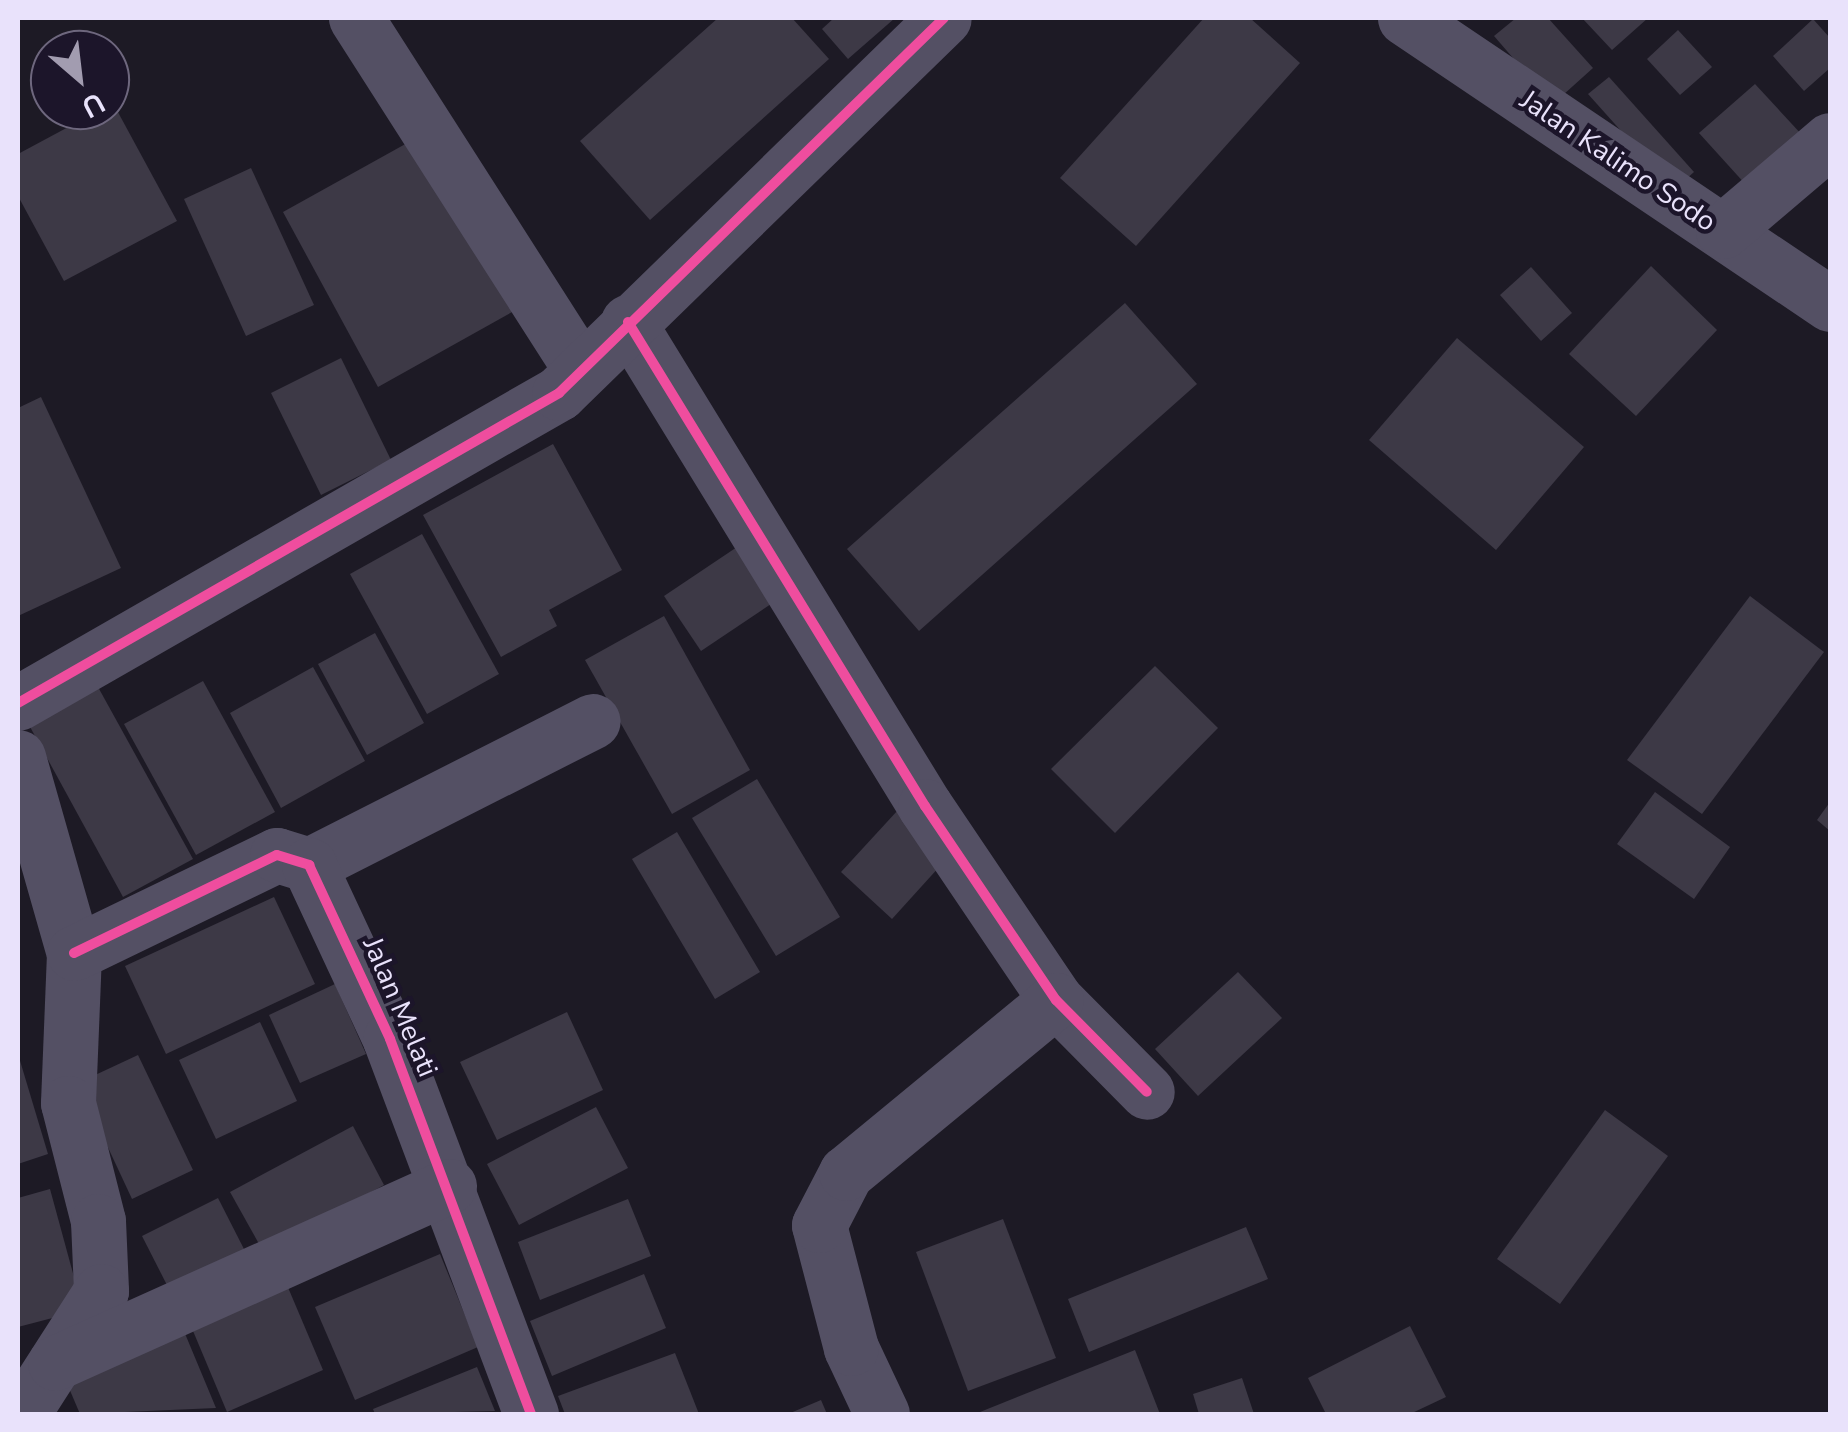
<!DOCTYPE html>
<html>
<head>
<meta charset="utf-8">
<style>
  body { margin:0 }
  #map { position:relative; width:1848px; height:1432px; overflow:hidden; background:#1d1a25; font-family:"Nunito Sans",sans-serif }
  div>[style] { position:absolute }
  .building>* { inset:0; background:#3d3946 }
  .minor>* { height:55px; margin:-27.5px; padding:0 27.5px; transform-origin:27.5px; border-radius:27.5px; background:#545064 }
  .cycleway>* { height:10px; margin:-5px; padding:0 5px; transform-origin:5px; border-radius:5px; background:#ef4d9e }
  span { translate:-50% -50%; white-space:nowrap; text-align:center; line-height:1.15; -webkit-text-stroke:9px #1c152a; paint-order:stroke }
  .street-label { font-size:28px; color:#e9e2fb }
  .frame { position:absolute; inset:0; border:20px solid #e9e2fb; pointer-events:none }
  .north { position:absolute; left:30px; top:30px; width:100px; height:100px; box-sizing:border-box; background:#1c152a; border:2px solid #6e677e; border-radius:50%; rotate:152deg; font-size:28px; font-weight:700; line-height:40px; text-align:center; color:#e9e2fb }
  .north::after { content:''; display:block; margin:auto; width:35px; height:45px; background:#a29cb0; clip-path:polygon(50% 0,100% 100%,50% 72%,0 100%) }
</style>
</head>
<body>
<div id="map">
  <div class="building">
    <div style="clip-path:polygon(718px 18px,792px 18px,829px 59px,650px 220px,580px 141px)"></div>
    <div style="clip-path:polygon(834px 18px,895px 18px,848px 59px,822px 29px)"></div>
    <div style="clip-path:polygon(1204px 18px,1250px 18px,1300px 63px,1136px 246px,1060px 178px)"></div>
    <div style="clip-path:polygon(1516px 18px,1548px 18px,1593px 68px,1553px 104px,1494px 36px)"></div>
    <div style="clip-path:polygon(1582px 18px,1648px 18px,1612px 50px)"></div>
    <div style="clip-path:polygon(1813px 19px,1830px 38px,1830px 68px,1804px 91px,1773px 56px)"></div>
    <div style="clip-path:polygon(1678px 30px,1712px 67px,1680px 95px,1647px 59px)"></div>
    <div style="clip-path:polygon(1609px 77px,1694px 172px,1674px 190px,1588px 94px)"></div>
    <div style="clip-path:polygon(1755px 84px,1803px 136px,1747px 186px,1699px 133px)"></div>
    <div style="clip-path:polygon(113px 103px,177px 221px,64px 281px,18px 196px,18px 154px)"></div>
    <div style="clip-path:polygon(418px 137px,514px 311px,378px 387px,283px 212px)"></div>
    <div style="clip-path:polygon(251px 168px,314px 305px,246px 336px,184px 199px)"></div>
    <div style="clip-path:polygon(1651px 266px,1717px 330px,1636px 416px,1569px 354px)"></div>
    <div style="clip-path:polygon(1531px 267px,1572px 313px,1541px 341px,1500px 295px)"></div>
    <div style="clip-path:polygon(1125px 303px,1197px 384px,919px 631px,847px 549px)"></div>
    <div style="clip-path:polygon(1457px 338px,1584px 447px,1496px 550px,1369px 440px)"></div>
    <div style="clip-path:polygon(341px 358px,391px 460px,321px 495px,271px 393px)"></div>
    <div style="clip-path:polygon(41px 397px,121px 568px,18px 616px,18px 408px)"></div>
    <div style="clip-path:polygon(553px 444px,622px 570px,549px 610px,557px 626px,501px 657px,423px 515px)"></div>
    <div style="clip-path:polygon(422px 534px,499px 674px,427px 714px,350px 574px)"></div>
    <div style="clip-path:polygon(743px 543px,780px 598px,701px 651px,664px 596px)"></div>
    <div style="clip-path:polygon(1750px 596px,1824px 652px,1702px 814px,1627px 760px)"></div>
    <div style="clip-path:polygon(664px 616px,750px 770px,672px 814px,585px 660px)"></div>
    <div style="clip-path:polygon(375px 633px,424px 723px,367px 755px,318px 664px)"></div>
    <div style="clip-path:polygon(1155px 666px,1218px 728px,1115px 833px,1051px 769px)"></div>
    <div style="clip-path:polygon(313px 667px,365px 761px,281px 808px,230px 713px)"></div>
    <div style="clip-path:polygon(203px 681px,275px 812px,196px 855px,124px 724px)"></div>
    <div style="clip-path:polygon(98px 687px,193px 859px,123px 897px,29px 725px)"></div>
    <div style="clip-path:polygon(757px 779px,840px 917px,776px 956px,692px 818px)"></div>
    <div style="clip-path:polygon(1655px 792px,1730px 847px,1694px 899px,1617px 844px)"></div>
    <div style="clip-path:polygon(1830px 802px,1830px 831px,1817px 820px)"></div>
    <div style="clip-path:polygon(898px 810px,950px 855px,892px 919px,841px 872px)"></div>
    <div style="clip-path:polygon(677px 832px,760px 972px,715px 999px,632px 859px)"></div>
    <div style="clip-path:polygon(274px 897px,315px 984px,166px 1054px,125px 966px)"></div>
    <div style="clip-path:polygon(1238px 972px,1282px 1018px,1198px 1096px,1155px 1049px)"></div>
    <div style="clip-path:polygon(335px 984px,366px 1054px,300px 1083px,269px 1015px)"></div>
    <div style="clip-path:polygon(567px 1012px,603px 1090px,497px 1140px,460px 1062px)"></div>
    <div style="clip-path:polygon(260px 1022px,297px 1101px,216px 1139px,179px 1060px)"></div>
    <div style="clip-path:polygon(18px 1054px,48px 1154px,18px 1164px)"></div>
    <div style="clip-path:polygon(138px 1055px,193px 1170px,132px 1199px,78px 1083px)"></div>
    <div style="clip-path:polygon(596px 1107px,628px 1168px,519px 1225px,487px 1164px)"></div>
    <div style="clip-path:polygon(1605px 1110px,1668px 1156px,1560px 1304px,1497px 1259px)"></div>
    <div style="clip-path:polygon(353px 1126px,384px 1185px,263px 1251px,230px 1192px)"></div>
    <div style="clip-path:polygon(50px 1189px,83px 1310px,18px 1327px,18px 1198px)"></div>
    <div style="clip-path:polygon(218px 1198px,246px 1253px,170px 1291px,142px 1236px)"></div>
    <div style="clip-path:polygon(628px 1199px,651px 1256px,540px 1300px,518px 1242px)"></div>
    <div style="clip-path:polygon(1003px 1219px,1056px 1358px,968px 1391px,916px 1252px)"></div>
    <div style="clip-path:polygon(1246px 1227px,1268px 1279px,1089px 1352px,1068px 1299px)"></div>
    <div style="clip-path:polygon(440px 1254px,478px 1347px,355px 1400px,315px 1307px)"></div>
    <div style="clip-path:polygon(644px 1274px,666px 1328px,552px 1376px,530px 1321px)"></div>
    <div style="clip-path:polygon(284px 1278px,323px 1370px,227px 1412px,188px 1319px)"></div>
    <div style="clip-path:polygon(181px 1324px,216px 1408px,80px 1414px,63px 1374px)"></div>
    <div style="clip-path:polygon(1410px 1326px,1446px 1397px,1410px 1414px,1326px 1414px,1308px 1378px)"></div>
    <div style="clip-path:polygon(1135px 1350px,1160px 1414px,975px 1414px)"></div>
    <div style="clip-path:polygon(675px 1353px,699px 1414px,565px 1414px,558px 1396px)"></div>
    <div style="clip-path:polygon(477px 1367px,495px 1411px,375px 1414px,373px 1409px)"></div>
    <div style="clip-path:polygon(1242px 1378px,1254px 1414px,1199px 1414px,1193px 1394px)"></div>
    <div style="clip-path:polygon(821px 1400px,827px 1414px,788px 1414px)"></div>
  </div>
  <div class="minor">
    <div style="left:356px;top:18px;width:416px;rotate:57.4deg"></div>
    <div style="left:1405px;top:18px;width:512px;rotate:33.94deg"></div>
    <div style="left:1723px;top:231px;width:140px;rotate:-40.4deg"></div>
    <div style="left:628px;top:322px;width:568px;rotate:58.47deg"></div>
    <div style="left:925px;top:806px;width:234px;rotate:56deg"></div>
    <div style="left:1056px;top:1000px;width:129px;rotate:45.3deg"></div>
    <div style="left:18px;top:703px;width:624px;rotate:-29.81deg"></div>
    <div style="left:559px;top:393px;width:537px;rotate:-44.25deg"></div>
    <div style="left:18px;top:757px;width:204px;rotate:74.1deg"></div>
    <div style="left:74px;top:953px;width:150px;rotate:92.3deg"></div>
    <div style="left:68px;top:1103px;width:122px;rotate:75.7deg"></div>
    <div style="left:98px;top:1221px;width:70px;rotate:87.5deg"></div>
    <div style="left:101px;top:1291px;width:146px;rotate:122.7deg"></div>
    <div style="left:309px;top:865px;width:318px;rotate:-26.9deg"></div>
    <div style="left:74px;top:953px;width:225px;rotate:-25.8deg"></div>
    <div style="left:277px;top:855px;width:34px;rotate:17deg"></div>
    <div style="left:309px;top:865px;width:192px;rotate:65deg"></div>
    <div style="left:390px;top:1039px;width:401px;rotate:69.4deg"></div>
    <div style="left:55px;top:1363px;width:432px;rotate:-24.2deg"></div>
    <div style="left:882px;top:1414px;width:73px;rotate:-115.2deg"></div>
    <div style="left:851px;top:1348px;width:127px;rotate:-104.6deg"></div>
    <div style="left:819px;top:1225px;width:59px;rotate:-62.6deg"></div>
    <div style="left:846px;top:1173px;width:272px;rotate:-39.5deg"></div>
  </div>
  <div class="cycleway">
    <div style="left:628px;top:322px;width:568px;rotate:58.47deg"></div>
    <div style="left:925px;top:806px;width:234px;rotate:56deg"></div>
    <div style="left:1056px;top:1000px;width:129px;rotate:45.3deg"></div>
    <div style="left:18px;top:703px;width:624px;rotate:-29.81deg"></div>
    <div style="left:559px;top:393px;width:537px;rotate:-44.25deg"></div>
    <div style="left:74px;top:953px;width:225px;rotate:-25.8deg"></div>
    <div style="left:277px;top:855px;width:34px;rotate:17deg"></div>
    <div style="left:309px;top:865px;width:192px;rotate:65deg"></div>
    <div style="left:390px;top:1039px;width:401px;rotate:69.4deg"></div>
  </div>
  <div class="street-label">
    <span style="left:1618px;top:161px;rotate:34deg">Jalan Kalimo Sodo</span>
    <span style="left:400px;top:1007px;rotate:67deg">Jalan Melati</span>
  </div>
  <div class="frame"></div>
  <div class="north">U</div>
</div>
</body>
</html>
